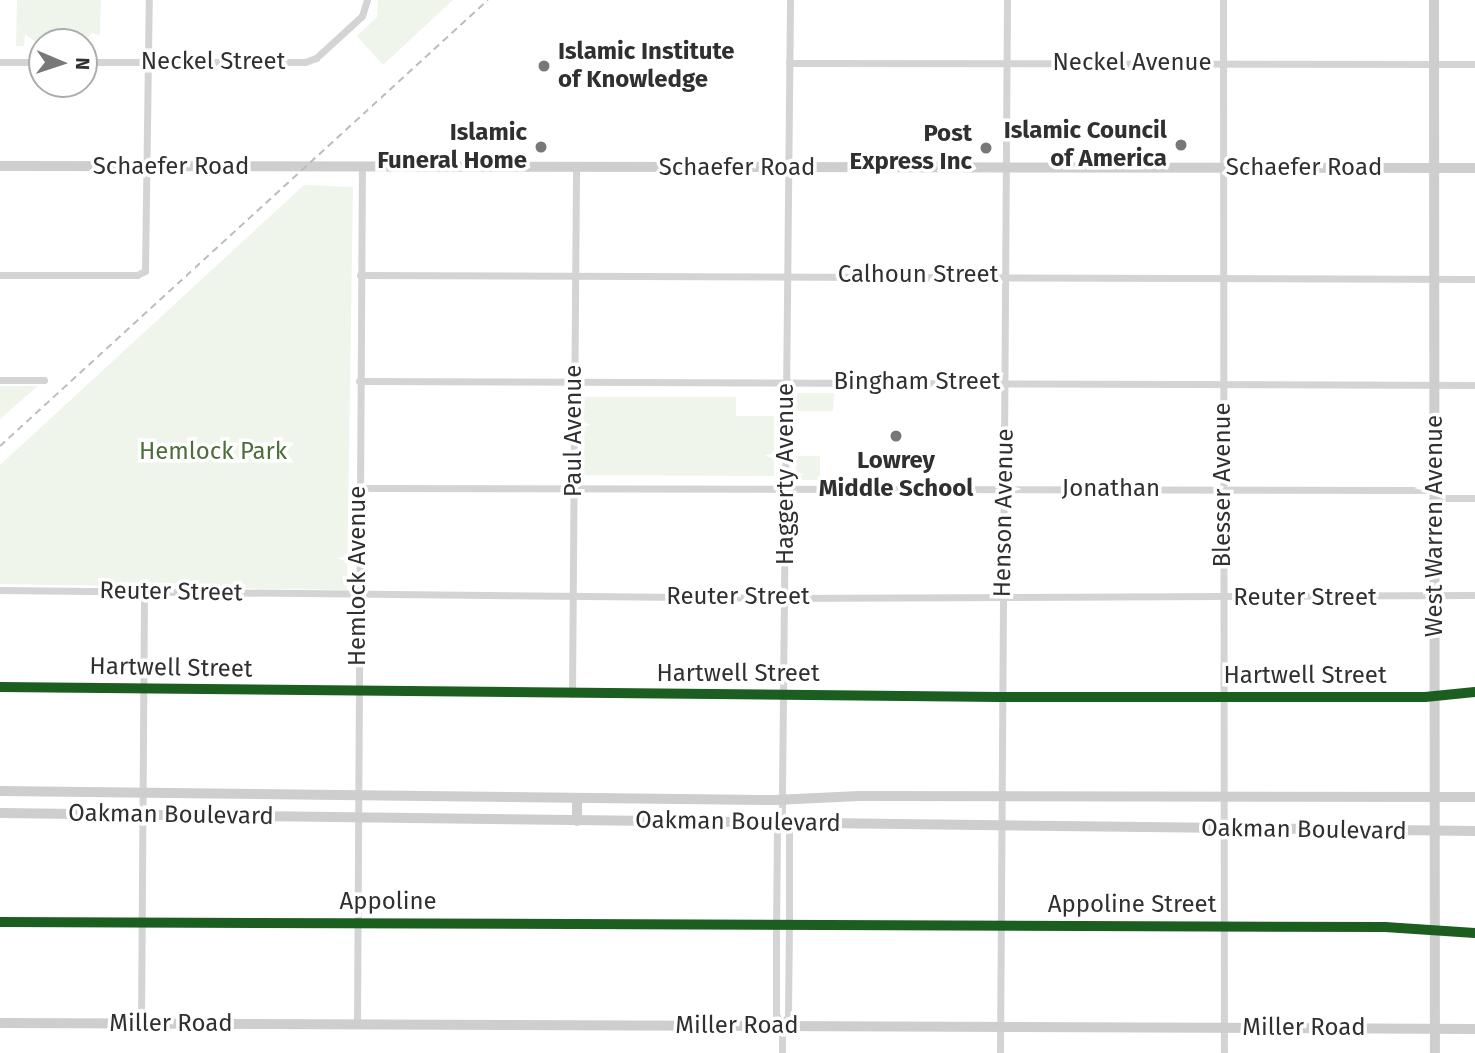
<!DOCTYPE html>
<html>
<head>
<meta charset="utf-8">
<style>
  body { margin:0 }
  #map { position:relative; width:1475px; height:1053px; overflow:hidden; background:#fff; font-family:"Fira Sans",sans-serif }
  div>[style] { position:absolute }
  .green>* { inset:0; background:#f0f5ec }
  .street>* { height:7px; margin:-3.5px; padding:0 3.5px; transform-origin:3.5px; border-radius:3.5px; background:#d4d4d4 }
  .secondary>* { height:10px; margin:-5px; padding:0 5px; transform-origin:5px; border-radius:5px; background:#cecece }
  .rail>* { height:2px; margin-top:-1px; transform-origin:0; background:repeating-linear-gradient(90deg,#bcbcbc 0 7px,transparent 0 12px) }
  .cycleway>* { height:10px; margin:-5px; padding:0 5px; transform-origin:5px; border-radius:5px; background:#1b5e20 }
  .dots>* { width:19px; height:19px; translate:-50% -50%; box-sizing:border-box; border:4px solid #fff; border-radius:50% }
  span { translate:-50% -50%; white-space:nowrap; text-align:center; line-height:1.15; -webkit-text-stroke:7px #fff; paint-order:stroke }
  .poi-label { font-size:24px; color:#303030; font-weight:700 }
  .left { translate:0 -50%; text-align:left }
  .right { translate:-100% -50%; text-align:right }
  .street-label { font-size:24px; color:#303030 }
  .park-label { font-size:24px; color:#4c6e3b }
  .north { position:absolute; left:28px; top:28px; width:70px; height:70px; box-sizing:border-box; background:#fff; border:2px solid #acacac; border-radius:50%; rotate:92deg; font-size:19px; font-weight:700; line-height:28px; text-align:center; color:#303030 }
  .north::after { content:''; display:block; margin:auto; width:24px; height:32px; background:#787878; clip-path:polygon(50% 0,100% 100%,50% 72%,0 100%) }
</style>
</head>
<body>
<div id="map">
  <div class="green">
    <div style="clip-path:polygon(17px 0,101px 0,100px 35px,92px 33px,84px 42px,42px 42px,42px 47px,25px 34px,24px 46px,16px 46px)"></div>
    <div style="clip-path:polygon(378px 0,453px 0,383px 65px,357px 36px,377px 17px)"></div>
    <div style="clip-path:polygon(304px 185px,353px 187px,347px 590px,0 584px,0 465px)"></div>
    <div style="clip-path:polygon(0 386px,38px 386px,0 419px)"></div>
    <div style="clip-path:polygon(797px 393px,834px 393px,833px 411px,796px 411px)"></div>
    <div style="clip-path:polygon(584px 397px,736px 397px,736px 416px,774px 416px,774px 476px,583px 475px)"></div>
    <div style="clip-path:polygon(796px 456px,820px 456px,820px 480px,796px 480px)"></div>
  </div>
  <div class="street">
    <div style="left:1223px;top:0;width:1053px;rotate:89.95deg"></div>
    <div style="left:0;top:62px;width:42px"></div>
    <div style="left:84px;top:62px;width:221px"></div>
    <div style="left:305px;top:62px;width:12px;rotate:-20deg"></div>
    <div style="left:316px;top:58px;width:62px;rotate:-42.4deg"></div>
    <div style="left:362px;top:16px;width:17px;rotate:-73deg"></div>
    <div style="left:789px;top:63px;width:686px;rotate:0.08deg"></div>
    <div style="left:0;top:275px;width:137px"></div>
    <div style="left:137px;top:275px;width:9px;rotate:-27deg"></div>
    <div style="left:145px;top:271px;width:271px;rotate:-89.2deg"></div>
    <div style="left:360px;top:275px;width:1115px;rotate:0.21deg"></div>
    <div style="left:0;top:380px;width:44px"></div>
    <div style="left:359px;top:381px;width:1116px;rotate:0.21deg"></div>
    <div style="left:358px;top:488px;width:1078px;rotate:0.11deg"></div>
    <div style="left:1436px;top:498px;width:39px"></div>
    <div style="left:0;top:590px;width:777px;rotate:0.59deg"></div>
    <div style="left:777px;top:598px;width:698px;rotate:-0.25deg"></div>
    <div style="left:0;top:687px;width:1000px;rotate:0.57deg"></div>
    <div style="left:1000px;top:697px;width:425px"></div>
    <div style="left:1425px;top:697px;width:50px;rotate:-5.7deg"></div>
    <div style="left:572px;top:694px;width:526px;rotate:-89.56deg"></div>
    <div style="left:0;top:922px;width:1385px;rotate:0.21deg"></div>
    <div style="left:1385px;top:927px;width:90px;rotate:3.8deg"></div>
    <div style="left:141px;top:1024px;width:432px;rotate:-89.6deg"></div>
    <div style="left:357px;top:1025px;width:857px;rotate:-89.67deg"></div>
    <div style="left:782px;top:1026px;width:12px;rotate:-59deg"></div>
    <div style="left:788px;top:1016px;width:99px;rotate:-89.4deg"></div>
    <div style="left:789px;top:917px;width:90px;rotate:-90deg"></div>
    <div style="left:789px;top:827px;width:9px;rotate:-144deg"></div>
    <div style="left:782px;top:1053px;width:27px;rotate:-90deg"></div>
    <div style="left:782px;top:1026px;width:13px;rotate:-117deg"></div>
    <div style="left:776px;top:1014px;width:76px;rotate:-90deg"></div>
    <div style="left:776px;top:938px;width:111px;rotate:-89.5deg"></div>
    <div style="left:777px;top:827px;width:7px;rotate:-45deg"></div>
    <div style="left:782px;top:822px;width:29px;rotate:-90deg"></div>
    <div style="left:782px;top:793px;width:793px;rotate:-89.42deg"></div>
    <div style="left:1000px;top:1053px;width:1053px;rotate:-89.62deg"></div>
  </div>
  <div class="secondary">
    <div style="left:1434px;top:0;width:1053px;rotate:89.95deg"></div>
    <div style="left:0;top:166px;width:1475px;rotate:0.08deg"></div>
    <div style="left:0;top:791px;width:775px;rotate:0.67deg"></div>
    <div style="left:775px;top:800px;width:84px;rotate:-2.7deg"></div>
    <div style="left:859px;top:796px;width:616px;rotate:0.09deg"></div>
    <div style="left:0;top:813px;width:1475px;rotate:0.7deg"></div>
    <div style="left:577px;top:821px;width:23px;rotate:-90deg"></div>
    <div style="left:0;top:1023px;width:1475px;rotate:0.23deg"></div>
  </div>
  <div class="rail">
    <div style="left:0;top:446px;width:661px;rotate:-42.43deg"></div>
  </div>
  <div class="cycleway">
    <div style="left:0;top:687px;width:1000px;rotate:0.57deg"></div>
    <div style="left:1000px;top:697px;width:425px"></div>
    <div style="left:1425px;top:697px;width:50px;rotate:-5.7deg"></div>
    <div style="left:0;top:922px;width:1385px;rotate:0.21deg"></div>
    <div style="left:1385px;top:927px;width:90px;rotate:3.8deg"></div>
  </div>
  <div class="dots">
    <div style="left:544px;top:66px;background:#787878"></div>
    <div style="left:1181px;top:145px;background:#787878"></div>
    <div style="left:541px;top:147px;background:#787878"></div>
    <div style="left:986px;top:148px;background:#787878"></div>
    <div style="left:896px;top:436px;background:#787878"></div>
  </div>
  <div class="poi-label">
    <span class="left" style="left:558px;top:66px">Islamic Institute<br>of Knowledge</span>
    <span class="right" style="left:1167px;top:145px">Islamic Council<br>of America</span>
    <span class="right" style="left:527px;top:147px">Islamic<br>Funeral Home</span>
    <span class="right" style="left:972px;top:148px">Post<br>Express Inc</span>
    <span style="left:896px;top:475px">Lowrey<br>Middle School</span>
  </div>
  <div class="street-label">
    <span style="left:213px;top:62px">Neckel Street</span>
    <span style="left:1132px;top:63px">Neckel Avenue</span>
    <span style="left:171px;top:167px">Schaefer Road</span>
    <span style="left:737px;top:168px">Schaefer Road</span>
    <span style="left:1304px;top:168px">Schaefer Road</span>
    <span style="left:918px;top:275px">Calhoun Street</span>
    <span style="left:917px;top:382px">Bingham Street</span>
    <span style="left:574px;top:431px;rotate:-90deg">Paul Avenue</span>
    <span style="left:786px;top:474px;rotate:-90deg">Haggerty Avenue</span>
    <span style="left:1223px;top:485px;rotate:-90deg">Blesser Avenue</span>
    <span style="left:1111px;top:489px">Jonathan</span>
    <span style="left:1004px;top:513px;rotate:-89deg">Henson Avenue</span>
    <span style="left:1435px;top:526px;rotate:-90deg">West Warren Avenue</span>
    <span style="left:358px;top:576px;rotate:-90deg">Hemlock Avenue</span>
    <span style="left:171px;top:592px;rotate:1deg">Reuter Street</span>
    <span style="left:738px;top:597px">Reuter Street</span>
    <span style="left:1305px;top:598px">Reuter Street</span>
    <span style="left:171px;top:668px;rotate:1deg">Hartwell Street</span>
    <span style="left:738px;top:674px">Hartwell Street</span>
    <span style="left:1305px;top:676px">Hartwell Street</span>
    <span style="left:171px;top:815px;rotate:1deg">Oakman Boulevard</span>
    <span style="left:738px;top:822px;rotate:1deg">Oakman Boulevard</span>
    <span style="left:1304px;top:830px;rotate:1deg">Oakman Boulevard</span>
    <span style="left:388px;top:902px">Appoline</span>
    <span style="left:1132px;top:905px">Appoline Street</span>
    <span style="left:171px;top:1024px">Miller Road</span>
    <span style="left:737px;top:1026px">Miller Road</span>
    <span style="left:1304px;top:1028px">Miller Road</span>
  </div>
  <div class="park-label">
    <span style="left:213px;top:452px">Hemlock Park</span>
  </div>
  <div class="north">N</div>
</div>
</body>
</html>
